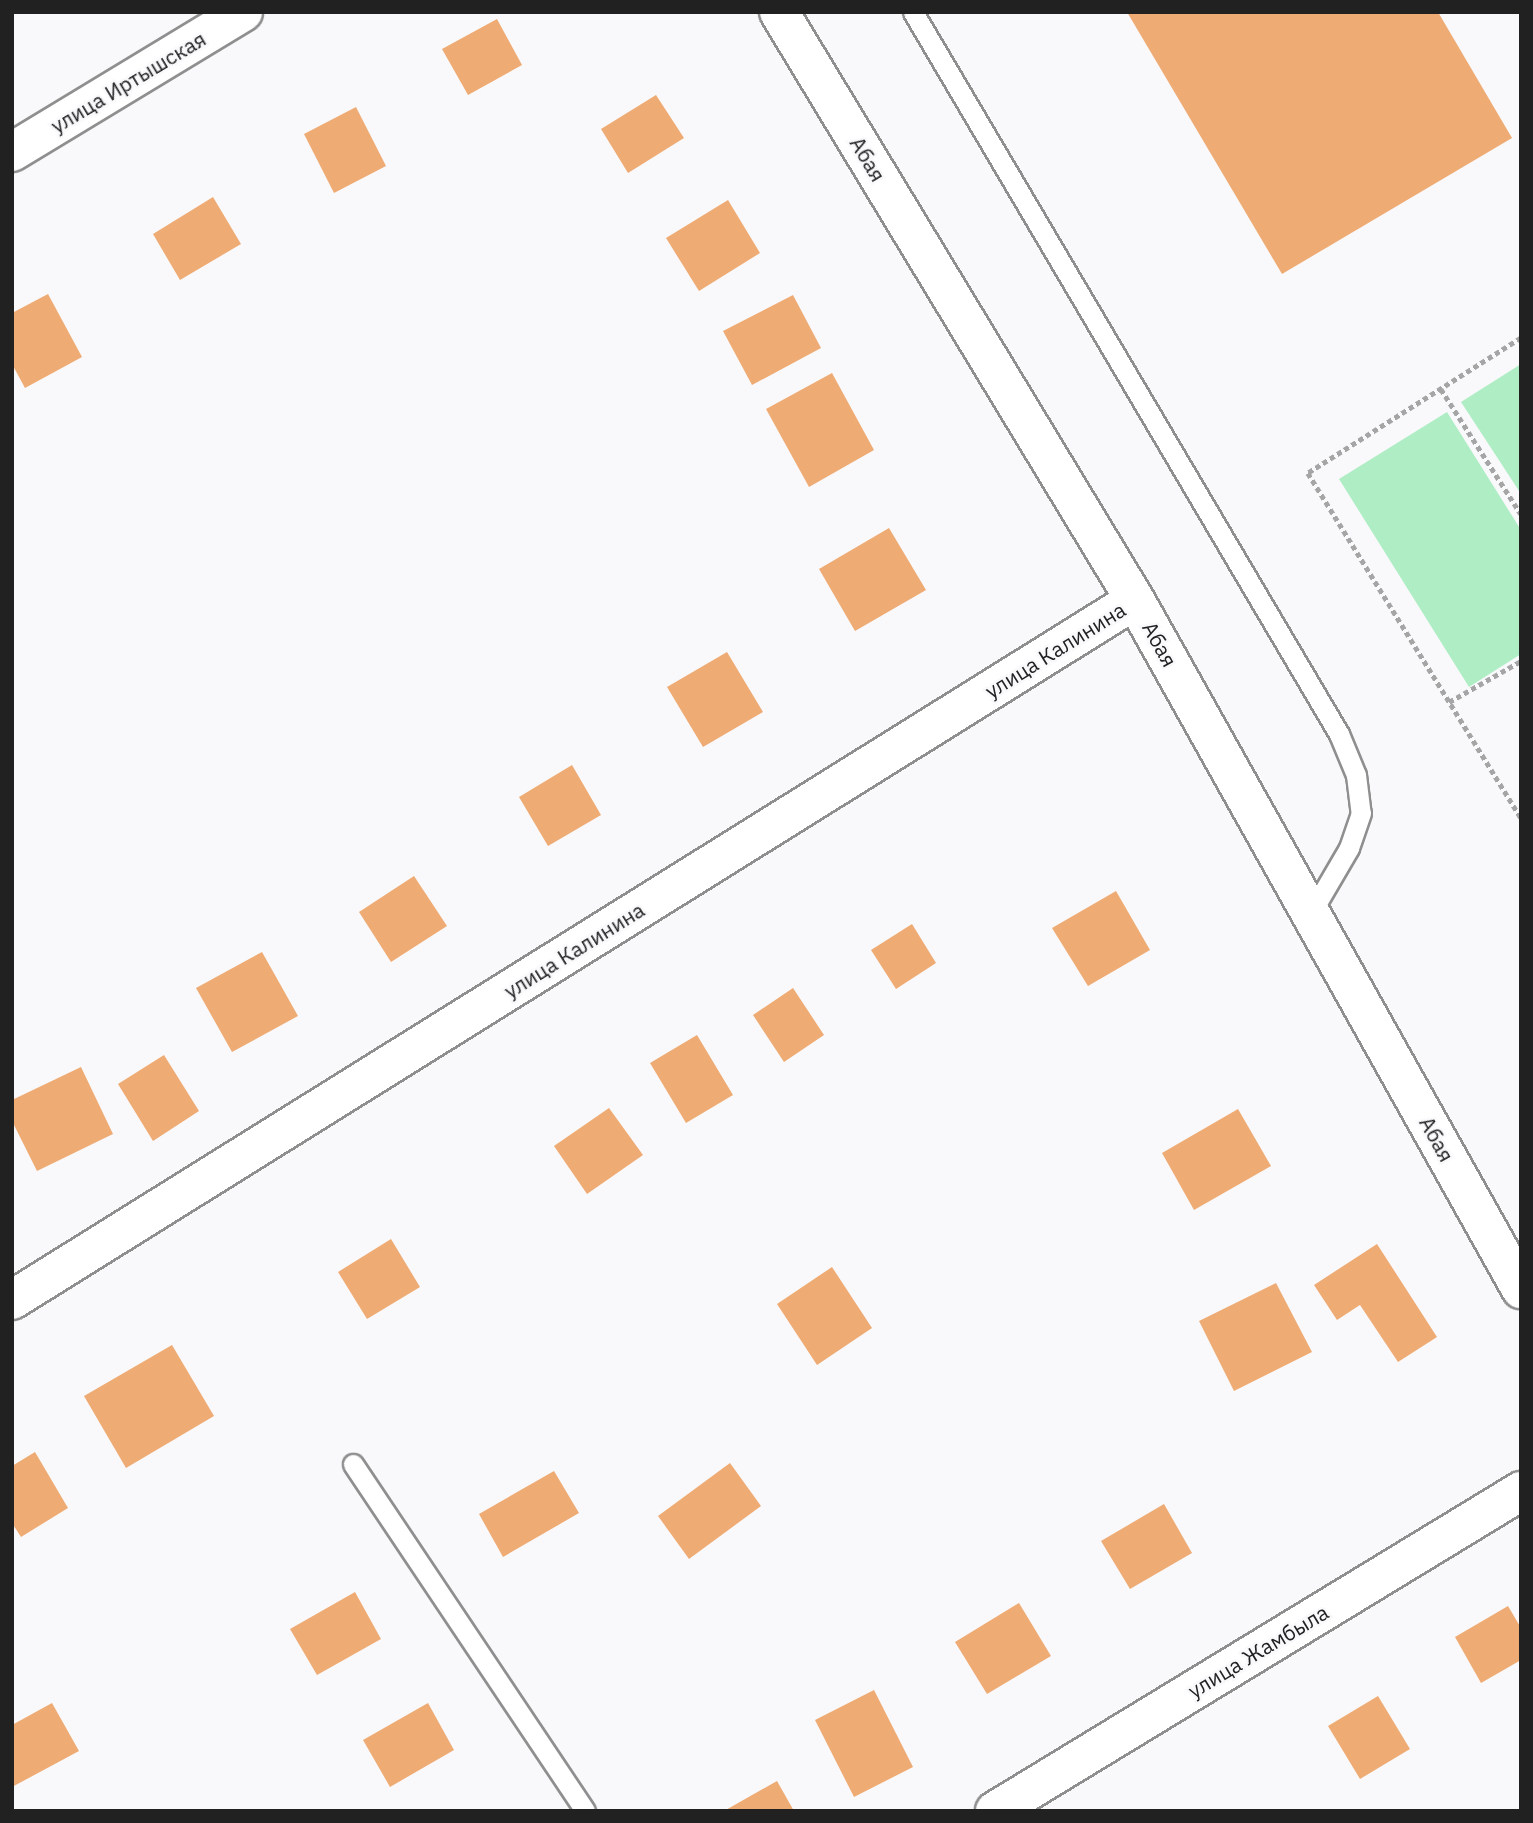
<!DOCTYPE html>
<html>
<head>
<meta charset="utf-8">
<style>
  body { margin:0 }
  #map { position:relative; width:1533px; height:1823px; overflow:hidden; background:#f9f9fb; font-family:"IBM Plex Sans",sans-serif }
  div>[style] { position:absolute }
  .green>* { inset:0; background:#afedc5 }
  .building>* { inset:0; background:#efab74 }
  .path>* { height:4.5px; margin-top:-2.25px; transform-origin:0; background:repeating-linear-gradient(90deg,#a5a5a6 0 5px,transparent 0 8.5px) }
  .roads { filter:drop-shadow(2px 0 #8f8f90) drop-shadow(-2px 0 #8f8f90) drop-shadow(0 2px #8f8f90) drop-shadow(0 -2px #8f8f90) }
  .service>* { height:19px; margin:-9.5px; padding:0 9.5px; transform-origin:9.5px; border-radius:9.5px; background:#fff }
  .minor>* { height:38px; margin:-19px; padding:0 19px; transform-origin:19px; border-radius:19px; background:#fff }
  .tertiary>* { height:38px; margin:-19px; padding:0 19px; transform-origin:19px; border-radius:19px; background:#fff }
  span { translate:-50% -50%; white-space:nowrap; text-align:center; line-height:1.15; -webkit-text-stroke:5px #f9f9fb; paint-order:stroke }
  .street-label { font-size:21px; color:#212121 }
  .frame { position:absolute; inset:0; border:14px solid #212121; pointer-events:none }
</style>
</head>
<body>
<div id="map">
  <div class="green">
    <div style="clip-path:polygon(1521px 364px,1521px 494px,1461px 402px)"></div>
    <div style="clip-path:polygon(1447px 412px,1521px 530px,1521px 654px,1469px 687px,1339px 479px)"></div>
  </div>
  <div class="building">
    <div style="clip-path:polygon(1127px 12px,1438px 12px,1512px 138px,1282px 274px)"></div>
    <div style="clip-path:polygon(497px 19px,522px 65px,468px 95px,442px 49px)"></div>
    <div style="clip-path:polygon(656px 95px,684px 138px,628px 173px,601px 129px)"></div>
    <div style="clip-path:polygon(356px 107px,386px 166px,334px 193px,304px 134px)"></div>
    <div style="clip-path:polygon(213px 197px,241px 244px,180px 280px,153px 234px)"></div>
    <div style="clip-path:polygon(728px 200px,760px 253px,699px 291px,666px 238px)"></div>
    <div style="clip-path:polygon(48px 294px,82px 357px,25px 388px,12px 364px,12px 313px)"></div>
    <div style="clip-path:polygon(793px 295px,821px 348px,752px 385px,723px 331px)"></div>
    <div style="clip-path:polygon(832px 373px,874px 450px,809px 487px,766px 409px)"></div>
    <div style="clip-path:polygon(889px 528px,926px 590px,855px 631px,819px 569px)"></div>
    <div style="clip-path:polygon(727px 652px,763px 712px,703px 747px,667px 687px)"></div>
    <div style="clip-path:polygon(572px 765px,601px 815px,548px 846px,519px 797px)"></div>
    <div style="clip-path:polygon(414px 876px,447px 926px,391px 962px,359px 912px)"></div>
    <div style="clip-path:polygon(1116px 891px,1150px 950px,1088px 986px,1052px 928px)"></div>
    <div style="clip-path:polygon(912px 924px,936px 963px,896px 989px,871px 950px)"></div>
    <div style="clip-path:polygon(262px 952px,298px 1016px,232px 1052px,196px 988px)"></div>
    <div style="clip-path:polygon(793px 988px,824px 1035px,784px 1062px,753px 1015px)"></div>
    <div style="clip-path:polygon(697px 1035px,733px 1095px,686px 1123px,650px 1063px)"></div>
    <div style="clip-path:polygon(164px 1055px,199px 1111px,153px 1141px,118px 1084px)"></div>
    <div style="clip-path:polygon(81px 1067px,113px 1134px,37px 1171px,12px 1121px,12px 1100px)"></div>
    <div style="clip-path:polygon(609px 1108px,643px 1155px,587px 1194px,554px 1146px)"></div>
    <div style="clip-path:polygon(1238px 1109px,1271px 1166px,1194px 1210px,1162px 1153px)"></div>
    <div style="clip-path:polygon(391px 1239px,420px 1287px,367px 1319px,338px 1272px)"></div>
    <div style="clip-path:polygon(1377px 1244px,1437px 1337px,1398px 1362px,1360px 1305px,1337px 1320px,1314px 1285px)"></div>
    <div style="clip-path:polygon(832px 1267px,872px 1328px,817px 1365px,777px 1304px)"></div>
    <div style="clip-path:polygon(1276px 1283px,1312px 1352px,1234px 1391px,1199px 1321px)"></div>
    <div style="clip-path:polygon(172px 1345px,214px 1416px,126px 1468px,84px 1396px)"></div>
    <div style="clip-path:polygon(35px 1452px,68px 1508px,21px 1537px,12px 1523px,12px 1466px)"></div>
    <div style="clip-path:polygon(730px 1463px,761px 1506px,689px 1559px,658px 1516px)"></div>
    <div style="clip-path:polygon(554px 1471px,579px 1513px,503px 1557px,479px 1514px)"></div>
    <div style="clip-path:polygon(1164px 1504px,1192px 1553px,1130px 1589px,1101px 1541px)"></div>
    <div style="clip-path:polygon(355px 1592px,381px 1639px,317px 1675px,290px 1629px)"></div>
    <div style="clip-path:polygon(1019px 1603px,1051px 1656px,987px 1694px,955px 1642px)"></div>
    <div style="clip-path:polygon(1508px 1606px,1521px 1628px,1521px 1660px,1481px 1683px,1455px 1637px)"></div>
    <div style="clip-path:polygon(874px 1690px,913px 1767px,854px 1797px,815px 1720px)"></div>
    <div style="clip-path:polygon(1378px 1696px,1410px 1749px,1360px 1779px,1328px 1726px)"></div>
    <div style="clip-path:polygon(52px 1703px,79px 1751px,12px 1787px,12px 1725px)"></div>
    <div style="clip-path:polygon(428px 1703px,454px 1750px,390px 1787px,363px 1740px)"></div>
    <div style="clip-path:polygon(777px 1781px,794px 1811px,724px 1811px)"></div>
  </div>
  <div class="path">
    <div style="left:1521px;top:338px;width:252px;rotate:147.6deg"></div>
    <div style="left:1308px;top:473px;width:405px;rotate:58.3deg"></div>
    <div style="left:1441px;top:389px;width:148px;rotate:57.4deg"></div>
    <div style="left:1449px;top:702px;width:83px;rotate:-29.7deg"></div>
  </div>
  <div class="roads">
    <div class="service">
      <div style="left:913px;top:12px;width:838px;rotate:59.46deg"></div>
      <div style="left:1339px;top:734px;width:44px;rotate:67.5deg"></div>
      <div style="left:1356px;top:775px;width:38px;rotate:83deg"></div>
      <div style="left:1361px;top:813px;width:37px;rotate:109deg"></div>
      <div style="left:1349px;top:848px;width:75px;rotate:120.3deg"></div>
      <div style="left:353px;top:1464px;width:417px;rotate:56.2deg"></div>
    </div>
    <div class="minor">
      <div style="left:12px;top:152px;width:270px;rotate:-31.2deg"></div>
      <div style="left:12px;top:1300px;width:1323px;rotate:-31.94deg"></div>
      <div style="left:995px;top:1811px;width:616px;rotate:-31.31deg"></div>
    </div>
    <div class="tertiary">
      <div style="left:779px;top:12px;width:687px;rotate:58.81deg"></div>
      <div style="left:1135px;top:600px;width:790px;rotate:60.74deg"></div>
    </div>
  </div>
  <div class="street-label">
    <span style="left:128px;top:82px;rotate:-31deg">улица Иртышская</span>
    <span style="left:868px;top:159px;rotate:59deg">Абая</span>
    <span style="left:1160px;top:644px;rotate:61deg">Абая</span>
    <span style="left:1055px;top:650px;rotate:-32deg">улица Калинина</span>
    <span style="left:574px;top:950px;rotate:-32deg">улица Калинина</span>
    <span style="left:1437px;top:1139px;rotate:61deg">Абая</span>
    <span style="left:1258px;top:1651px;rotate:-31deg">улица Жамбыла</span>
  </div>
  <div class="frame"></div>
</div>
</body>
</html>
